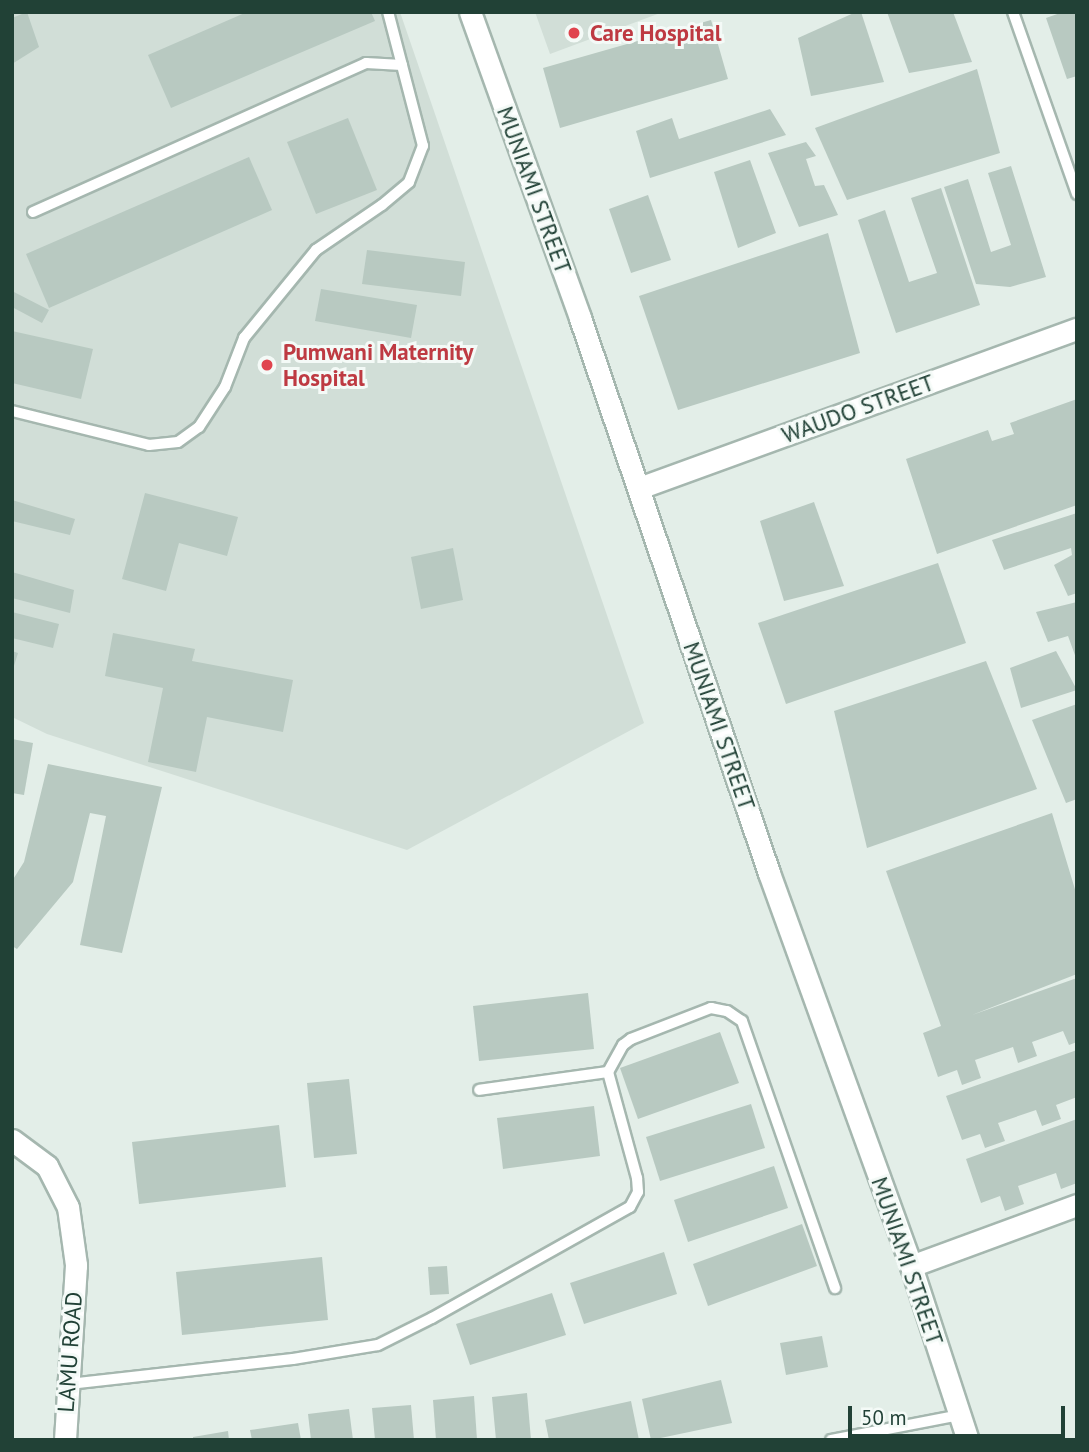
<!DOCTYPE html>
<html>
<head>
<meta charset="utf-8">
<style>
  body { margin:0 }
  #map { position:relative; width:1089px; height:1452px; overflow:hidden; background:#e3eee8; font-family:"PT Sans",sans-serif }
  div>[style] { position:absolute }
  .built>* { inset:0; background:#d1ded7 }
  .building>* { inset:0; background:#b8c9c1 }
  .roads { filter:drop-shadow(2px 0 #a5b7af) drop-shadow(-2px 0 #a5b7af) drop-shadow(0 2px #a5b7af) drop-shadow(0 -2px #a5b7af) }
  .lane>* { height:10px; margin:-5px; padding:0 5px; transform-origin:5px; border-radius:5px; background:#fff }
  .street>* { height:21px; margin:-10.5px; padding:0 10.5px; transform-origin:10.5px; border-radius:10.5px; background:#fff }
  .secondary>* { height:21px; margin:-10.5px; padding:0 10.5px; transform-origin:10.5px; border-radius:10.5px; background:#fff }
  .dots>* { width:19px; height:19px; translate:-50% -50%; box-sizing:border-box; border:4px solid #f4faf7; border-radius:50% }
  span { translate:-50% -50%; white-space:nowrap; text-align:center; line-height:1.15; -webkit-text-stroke:6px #f4faf7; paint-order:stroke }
  .health-label { font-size:23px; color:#be3a42; font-weight:700 }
  .left { translate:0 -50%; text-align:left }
  .street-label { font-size:23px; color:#214136 }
  .frame { position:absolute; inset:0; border:14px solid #214136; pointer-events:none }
  .scale { position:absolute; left:848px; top:1406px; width:217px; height:32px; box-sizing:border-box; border:4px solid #214136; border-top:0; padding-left:9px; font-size:21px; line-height:24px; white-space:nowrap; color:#214136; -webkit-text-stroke:5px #f4faf7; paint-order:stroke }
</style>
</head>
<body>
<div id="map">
  <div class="built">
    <div style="clip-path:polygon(12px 12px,400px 12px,644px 723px,407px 850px,47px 734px,12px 717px)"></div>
    <div style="clip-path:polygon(535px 12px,663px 12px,550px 54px)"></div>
  </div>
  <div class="building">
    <div style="clip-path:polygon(27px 12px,39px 47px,12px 64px,12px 18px)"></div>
    <div style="clip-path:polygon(247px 12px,371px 12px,375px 21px,171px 108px,148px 55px)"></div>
    <div style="clip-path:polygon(856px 12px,861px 12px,884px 82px,811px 96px,798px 38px)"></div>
    <div style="clip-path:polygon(887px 12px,953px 12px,972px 62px,909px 73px)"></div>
    <div style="clip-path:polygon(1063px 12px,1077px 12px,1077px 76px,1067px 79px,1046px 18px)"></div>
    <div style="clip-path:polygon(711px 20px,728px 79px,560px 128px,543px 68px)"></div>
    <div style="clip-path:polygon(977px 69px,1000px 153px,847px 200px,815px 128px)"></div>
    <div style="clip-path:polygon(770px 109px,786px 135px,650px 178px,636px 131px,672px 118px,679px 139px)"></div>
    <div style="clip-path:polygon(348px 118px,377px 190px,316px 214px,287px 142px)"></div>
    <div style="clip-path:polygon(806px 142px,816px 156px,806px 159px,815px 186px,824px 185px,838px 215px,799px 227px,768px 153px)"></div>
    <div style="clip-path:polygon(249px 157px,272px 210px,49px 308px,26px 254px)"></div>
    <div style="clip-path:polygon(750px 160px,776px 233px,738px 248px,714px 172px)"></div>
    <div style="clip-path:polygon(1011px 166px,1046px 277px,1010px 287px,976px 284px,944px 187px,968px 179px,991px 252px,1011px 245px,988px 173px)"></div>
    <div style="clip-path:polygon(941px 188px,980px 305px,896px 333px,858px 220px,885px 210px,909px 282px,937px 273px,911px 198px)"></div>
    <div style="clip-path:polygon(648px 195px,671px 260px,631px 273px,609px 209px)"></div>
    <div style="clip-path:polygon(828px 233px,860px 353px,678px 410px,639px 296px)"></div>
    <div style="clip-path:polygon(367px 250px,465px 262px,461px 296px,362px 284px)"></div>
    <div style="clip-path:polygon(321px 289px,417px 305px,411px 338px,315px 321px)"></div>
    <div style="clip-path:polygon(12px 291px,49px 310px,42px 323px,12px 307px)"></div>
    <div style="clip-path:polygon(12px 331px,93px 349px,81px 399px,12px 383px)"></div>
    <div style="clip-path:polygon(1077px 399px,1077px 505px,937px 554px,906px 459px,988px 430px,992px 441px,1014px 434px,1010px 423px)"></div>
    <div style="clip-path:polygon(145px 493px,238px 517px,227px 556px,179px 543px,166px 591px,122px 579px)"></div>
    <div style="clip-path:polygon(12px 500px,75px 519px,70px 535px,12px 521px)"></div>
    <div style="clip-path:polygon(814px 502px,844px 586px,784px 601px,760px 521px)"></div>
    <div style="clip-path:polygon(1077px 513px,1077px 593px,1068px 596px,1054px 565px,1072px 555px,1071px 548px,1004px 570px,992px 540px)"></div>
    <div style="clip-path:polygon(453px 548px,463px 600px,421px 609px,411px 557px)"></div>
    <div style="clip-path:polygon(938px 563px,966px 643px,786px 704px,758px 623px)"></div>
    <div style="clip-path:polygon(12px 572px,74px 590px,70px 613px,12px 598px)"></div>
    <div style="clip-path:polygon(1077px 602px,1077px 658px,1076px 658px,1068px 636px,1048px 642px,1036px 612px)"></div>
    <div style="clip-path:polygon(12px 612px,59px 624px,53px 648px,12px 638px)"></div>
    <div style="clip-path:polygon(113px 633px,195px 649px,192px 661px,293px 680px,283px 732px,207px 717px,196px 772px,148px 762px,163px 688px,105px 676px)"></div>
    <div style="clip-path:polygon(12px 651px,18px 653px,13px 669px,12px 669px)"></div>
    <div style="clip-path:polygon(1056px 651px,1077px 690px,1021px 708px,1010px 668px)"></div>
    <div style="clip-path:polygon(986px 661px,1037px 789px,867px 848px,834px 711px)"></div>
    <div style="clip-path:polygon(1077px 704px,1077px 799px,1066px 803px,1032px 720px)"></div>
    <div style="clip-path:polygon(12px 739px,33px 743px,24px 795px,12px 793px)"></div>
    <div style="clip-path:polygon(48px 764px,162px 787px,122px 953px,80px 945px,106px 816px,90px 813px,73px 882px,17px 949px,12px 946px,12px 881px,24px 862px)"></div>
    <div style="clip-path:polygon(1052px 813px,1077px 896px,1077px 974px,972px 1015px,1077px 978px,1077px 1042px,1069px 1045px,1063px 1031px,1032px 1042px,1037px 1056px,1018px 1063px,1013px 1047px,975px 1060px,981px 1078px,962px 1085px,957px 1070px,938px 1077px,923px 1033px,941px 1026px,886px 871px)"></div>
    <div style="clip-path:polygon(588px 993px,594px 1049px,479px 1061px,473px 1006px)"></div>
    <div style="clip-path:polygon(720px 1032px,739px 1083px,638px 1119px,620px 1068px)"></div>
    <div style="clip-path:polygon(1077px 1050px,1077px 1097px,1056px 1105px,1061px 1119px,1042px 1126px,1036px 1110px,998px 1123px,1005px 1141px,985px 1148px,980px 1134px,962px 1140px,946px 1096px)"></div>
    <div style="clip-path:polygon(349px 1079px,357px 1154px,314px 1158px,307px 1083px)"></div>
    <div style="clip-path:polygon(751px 1104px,765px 1148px,660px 1181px,646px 1137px)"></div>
    <div style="clip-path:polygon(594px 1106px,600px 1156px,503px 1169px,497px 1118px)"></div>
    <div style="clip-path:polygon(1077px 1119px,1077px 1183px,1061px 1189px,1056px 1173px,1018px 1186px,1024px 1204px,1005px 1211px,1000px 1196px,981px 1203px,966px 1159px)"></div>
    <div style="clip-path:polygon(279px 1125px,286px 1187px,139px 1204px,132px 1142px)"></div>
    <div style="clip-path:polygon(774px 1166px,788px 1208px,688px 1242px,674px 1200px)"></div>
    <div style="clip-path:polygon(802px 1224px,817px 1266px,708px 1306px,693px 1264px)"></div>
    <div style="clip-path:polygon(664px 1252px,677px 1294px,584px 1324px,570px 1283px)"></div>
    <div style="clip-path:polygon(322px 1257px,328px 1320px,182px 1335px,176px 1272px)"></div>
    <div style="clip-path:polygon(447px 1266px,449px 1294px,430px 1295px,428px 1267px)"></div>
    <div style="clip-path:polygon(552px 1293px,566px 1335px,470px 1365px,456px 1324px)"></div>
    <div style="clip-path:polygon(822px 1336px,828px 1367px,786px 1375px,780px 1343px)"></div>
    <div style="clip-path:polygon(721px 1380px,732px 1423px,651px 1440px,642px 1399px)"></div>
    <div style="clip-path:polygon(527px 1393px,531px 1440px,496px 1440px,492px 1397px)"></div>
    <div style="clip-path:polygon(474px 1396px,477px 1440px,436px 1440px,433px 1400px)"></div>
    <div style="clip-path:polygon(631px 1401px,639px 1440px,549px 1440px,545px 1420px)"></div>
    <div style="clip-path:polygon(411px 1405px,414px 1440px,375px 1440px,372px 1408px)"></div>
    <div style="clip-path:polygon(349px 1409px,353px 1440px,311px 1440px,308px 1414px)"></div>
    <div style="clip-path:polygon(298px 1423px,301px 1440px,252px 1440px,250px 1430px)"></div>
    <div style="clip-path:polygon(228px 1431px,229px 1440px,193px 1440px,193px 1437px)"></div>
  </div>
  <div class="roads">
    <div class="lane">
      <div style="left:1013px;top:12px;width:193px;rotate:70.6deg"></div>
      <div style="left:33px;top:212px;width:365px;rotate:-24.1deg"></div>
      <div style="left:366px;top:63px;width:36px;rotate:3deg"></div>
      <div style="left:12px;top:411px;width:141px;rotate:13.9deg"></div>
      <div style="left:149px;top:445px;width:29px;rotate:-6deg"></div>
      <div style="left:178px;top:442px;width:26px;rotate:-36deg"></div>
      <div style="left:199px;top:427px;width:48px;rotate:-57deg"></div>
      <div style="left:225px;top:387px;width:53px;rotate:-68.8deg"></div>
      <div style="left:244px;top:338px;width:114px;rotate:-50.7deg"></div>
      <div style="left:316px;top:250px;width:80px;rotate:-34.3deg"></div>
      <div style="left:382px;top:205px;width:35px;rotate:-40deg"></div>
      <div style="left:409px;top:182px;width:39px;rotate:-69deg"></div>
      <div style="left:423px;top:146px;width:138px;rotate:-104.6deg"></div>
      <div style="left:608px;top:1072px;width:31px;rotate:-61deg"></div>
      <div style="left:623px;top:1045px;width:10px;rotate:-37deg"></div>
      <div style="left:631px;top:1039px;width:86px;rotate:-21.2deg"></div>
      <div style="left:711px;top:1008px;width:16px;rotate:11deg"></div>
      <div style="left:727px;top:1011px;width:18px;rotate:34deg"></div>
      <div style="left:742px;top:1021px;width:283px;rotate:70.8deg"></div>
      <div style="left:69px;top:1384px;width:225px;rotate:-6.4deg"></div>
      <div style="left:293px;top:1359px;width:86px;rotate:-9.4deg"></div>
      <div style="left:378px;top:1345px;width:60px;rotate:-26.6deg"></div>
      <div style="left:432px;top:1318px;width:227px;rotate:-29.3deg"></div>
      <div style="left:630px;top:1207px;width:17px;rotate:-62deg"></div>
      <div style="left:638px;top:1192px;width:14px;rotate:-94deg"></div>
      <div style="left:637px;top:1178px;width:110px;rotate:-105.3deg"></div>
      <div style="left:608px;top:1072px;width:130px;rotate:172.1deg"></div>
      <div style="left:831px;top:1440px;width:131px;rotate:-11deg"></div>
    </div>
    <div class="street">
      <div style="left:639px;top:488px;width:466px;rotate:-20deg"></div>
      <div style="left:911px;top:1266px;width:177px;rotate:-20.2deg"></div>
    </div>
    <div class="secondary">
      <div style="left:470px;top:12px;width:325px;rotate:70.2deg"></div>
      <div style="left:580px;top:318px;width:586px;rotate:71.19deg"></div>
      <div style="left:769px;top:873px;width:418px;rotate:70.1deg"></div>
      <div style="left:911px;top:1266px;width:183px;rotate:71.9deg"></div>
      <div style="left:12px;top:1140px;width:44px;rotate:36.6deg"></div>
      <div style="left:47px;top:1166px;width:46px;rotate:62.9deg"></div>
      <div style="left:68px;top:1207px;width:59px;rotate:82.1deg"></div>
      <div style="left:76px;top:1265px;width:175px;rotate:93.6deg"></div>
    </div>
  </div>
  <div class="dots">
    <div style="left:574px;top:33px;background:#e0444e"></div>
    <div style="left:267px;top:365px;background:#e0444e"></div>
  </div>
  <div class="health-label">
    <span class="left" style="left:590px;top:33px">Care Hospital</span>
    <span class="left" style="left:283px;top:365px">Pumwani Maternity<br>Hospital</span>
  </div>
  <div class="street-label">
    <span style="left:534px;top:190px;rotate:70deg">MUNIAMI STREET</span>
    <span style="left:858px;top:409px;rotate:-20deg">WAUDO STREET</span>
    <span style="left:719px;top:726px;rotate:71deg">MUNIAMI STREET</span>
    <span style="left:907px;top:1261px;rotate:71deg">MUNIAMI STREET</span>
    <span style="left:70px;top:1352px;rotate:-86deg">LAMU ROAD</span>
  </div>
  <div class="frame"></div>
  <div class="scale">50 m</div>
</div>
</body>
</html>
